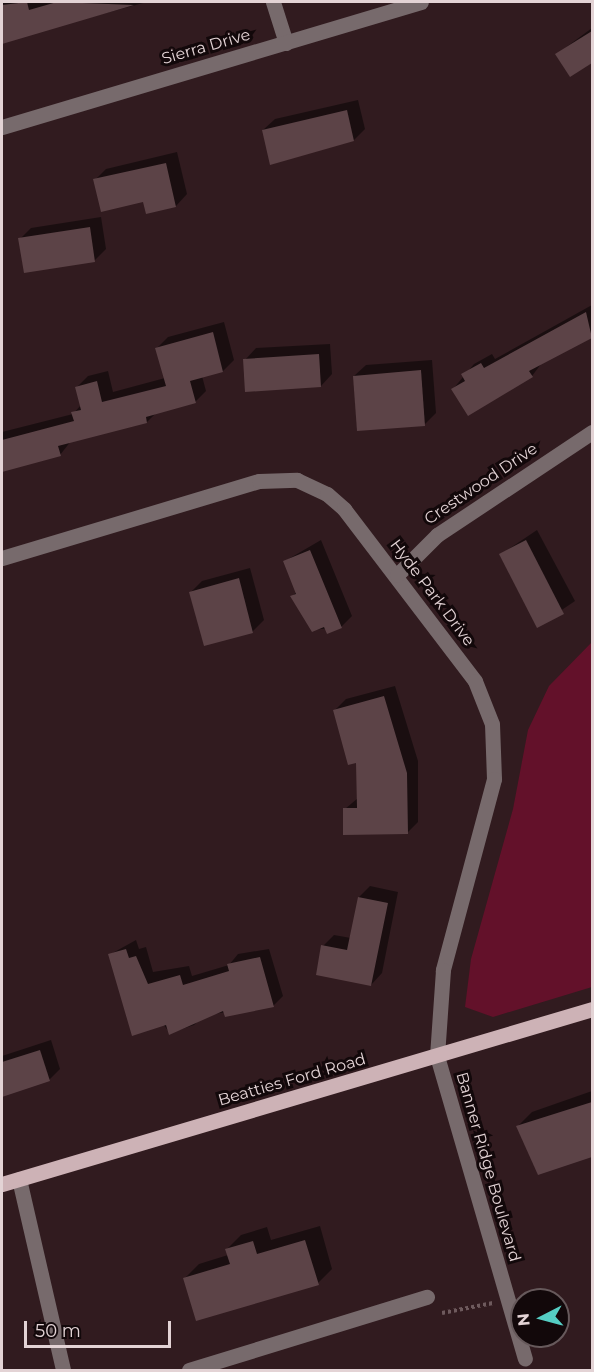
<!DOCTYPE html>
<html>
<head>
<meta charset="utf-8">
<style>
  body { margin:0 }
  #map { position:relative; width:594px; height:1372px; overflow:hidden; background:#311b1f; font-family:Montserrat,sans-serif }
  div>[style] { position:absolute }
  .green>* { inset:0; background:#63112a }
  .shadow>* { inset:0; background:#0007 }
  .building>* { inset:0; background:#5c4347 }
  .path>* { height:4px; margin-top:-2px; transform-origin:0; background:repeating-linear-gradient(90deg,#6e5a5d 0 3px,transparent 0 6px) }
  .minor>* { height:15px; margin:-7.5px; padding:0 7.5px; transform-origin:7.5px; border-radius:7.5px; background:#776a6c }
  .major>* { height:15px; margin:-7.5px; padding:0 7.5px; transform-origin:7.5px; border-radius:7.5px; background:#cdb2b6 }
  span { translate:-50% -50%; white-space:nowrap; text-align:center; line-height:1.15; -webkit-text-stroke:6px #12080a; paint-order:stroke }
  .street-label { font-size:16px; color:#e3d3d5 }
  .frame { position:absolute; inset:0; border:3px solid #e3d3d5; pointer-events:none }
  .north { position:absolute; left:510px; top:1288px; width:60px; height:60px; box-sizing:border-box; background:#12080a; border:2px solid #66595b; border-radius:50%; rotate:264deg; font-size:16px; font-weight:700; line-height:24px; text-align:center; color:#e3d3d5 }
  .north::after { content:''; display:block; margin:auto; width:21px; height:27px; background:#55cec4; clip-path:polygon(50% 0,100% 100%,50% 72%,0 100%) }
  .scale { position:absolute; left:24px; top:1321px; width:147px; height:27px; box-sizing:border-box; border:3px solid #e3d3d5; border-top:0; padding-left:8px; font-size:18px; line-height:21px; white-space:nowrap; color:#e3d3d5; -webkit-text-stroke:4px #12080a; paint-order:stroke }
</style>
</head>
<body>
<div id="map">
  <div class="green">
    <div style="clip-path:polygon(592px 642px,592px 987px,493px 1017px,465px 1007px,471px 959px,513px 809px,528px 730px,549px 686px)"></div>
  </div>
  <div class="shadow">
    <div style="clip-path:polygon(2px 2px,147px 2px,2px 41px)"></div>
    <div style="clip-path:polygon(592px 28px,592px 61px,570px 75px,557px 54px)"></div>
    <div style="clip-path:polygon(358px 100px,365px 129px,354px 140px,263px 130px,275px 119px)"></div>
    <div style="clip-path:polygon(177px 152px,187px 194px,176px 206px,95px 180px,106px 169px)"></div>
    <div style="clip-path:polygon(101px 217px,106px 249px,95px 260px,20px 239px,31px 228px)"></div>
    <div style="clip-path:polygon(592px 305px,592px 336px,541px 364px,532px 376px,453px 389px,474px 364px,492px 354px,495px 359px)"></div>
    <div style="clip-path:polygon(224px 322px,234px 360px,223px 371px,202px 376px,206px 391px,195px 402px,157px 412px,147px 422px,71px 441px,60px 455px,2px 470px,2px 432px,73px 414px,81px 405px,77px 387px,88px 376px,108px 371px,113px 392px,165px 378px,157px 348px,168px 337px)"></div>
    <div style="clip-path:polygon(330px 344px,332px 374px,321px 386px,245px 360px,256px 348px)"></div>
    <div style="clip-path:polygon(432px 360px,436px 413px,425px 424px,354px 376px,366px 365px)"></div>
    <div style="clip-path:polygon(537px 530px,575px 601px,538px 626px,500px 555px)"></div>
    <div style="clip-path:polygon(321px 540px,352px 616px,341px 627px,312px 630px,292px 597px,297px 591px,285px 561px)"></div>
    <div style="clip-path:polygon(250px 568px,264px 620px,252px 632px,191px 592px,202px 581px)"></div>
    <div style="clip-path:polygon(395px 686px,418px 761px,418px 822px,407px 833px,345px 809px,358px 798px,358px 761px,335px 710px,346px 699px)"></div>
    <div style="clip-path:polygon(370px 886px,398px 892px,382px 973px,371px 985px,323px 946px,334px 935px,351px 938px,359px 897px)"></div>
    <div style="clip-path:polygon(136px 940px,139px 949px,146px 947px,153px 972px,189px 966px,192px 976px,229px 965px,238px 954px,269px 949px,283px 996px,273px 1006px,205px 1015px,194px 1025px,170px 1033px,109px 955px)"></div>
    <div style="clip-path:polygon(51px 1040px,60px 1069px,49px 1080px,2px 1095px,2px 1056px)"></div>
    <div style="clip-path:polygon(592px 1091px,592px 1156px,539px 1173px,518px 1126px,532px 1112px)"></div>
    <div style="clip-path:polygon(320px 1226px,332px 1269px,318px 1283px,185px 1278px,199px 1264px,228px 1255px,227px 1249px,241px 1235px,267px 1227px,271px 1240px)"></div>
  </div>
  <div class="building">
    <div style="clip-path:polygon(27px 2px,29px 10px,57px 2px,134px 5px,2px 44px,2px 5px)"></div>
    <div style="clip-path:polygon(592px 31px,592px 63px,570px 77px,555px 54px)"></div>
    <div style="clip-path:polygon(347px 110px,354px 141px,270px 165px,262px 130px)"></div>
    <div style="clip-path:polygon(166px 163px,176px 207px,146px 214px,143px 202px,101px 212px,93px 179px)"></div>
    <div style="clip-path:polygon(90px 227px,95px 262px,24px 273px,18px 238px)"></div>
    <div style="clip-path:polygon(586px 312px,592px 338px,529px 371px,533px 377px,468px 416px,451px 389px,465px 381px,461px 374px,481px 363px,484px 368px)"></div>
    <div style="clip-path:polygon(213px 332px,223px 372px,190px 381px,196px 403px,146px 417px,147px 423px,58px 446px,61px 456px,2px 472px,2px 440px,74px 421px,71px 412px,81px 410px,75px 387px,97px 381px,102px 402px,166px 386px,155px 348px)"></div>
    <div style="clip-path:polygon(319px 354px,321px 387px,245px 392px,243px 359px)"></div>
    <div style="clip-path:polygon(421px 370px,425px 426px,357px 431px,353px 376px)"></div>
    <div style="clip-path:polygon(526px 540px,564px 614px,537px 628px,499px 554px)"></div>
    <div style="clip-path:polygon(310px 550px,342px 628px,327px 634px,324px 627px,312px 632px,290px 596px,296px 594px,283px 561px)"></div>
    <div style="clip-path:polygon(239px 578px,253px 633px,204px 646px,189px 592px)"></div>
    <div style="clip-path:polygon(384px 696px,407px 773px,408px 834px,343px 835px,343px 808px,357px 808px,356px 763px,348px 765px,333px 710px)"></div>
    <div style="clip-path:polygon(358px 897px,388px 903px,371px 986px,316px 975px,321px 945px,347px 950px)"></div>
    <div style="clip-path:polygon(126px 949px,129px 958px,136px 956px,148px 984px,180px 975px,183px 985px,229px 971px,227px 964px,260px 957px,274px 1007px,225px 1017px,223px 1011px,169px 1035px,166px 1025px,132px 1036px,108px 954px)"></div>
    <div style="clip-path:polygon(40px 1050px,50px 1081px,2px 1097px,2px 1062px)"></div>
    <div style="clip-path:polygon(592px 1102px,592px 1157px,538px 1175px,516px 1126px)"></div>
    <div style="clip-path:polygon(305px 1240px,319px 1285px,196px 1321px,183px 1278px,230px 1264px,225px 1249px,253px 1241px,257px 1254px)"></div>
  </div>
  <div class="path">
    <div style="left:442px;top:1313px;width:52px;rotate:-11.1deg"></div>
  </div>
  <div class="minor">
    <div style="left:273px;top:2px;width:43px;rotate:72.4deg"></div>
    <div style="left:2px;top:127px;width:437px;rotate:-16.6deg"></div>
    <div style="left:2px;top:558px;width:268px;rotate:-16.7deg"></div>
    <div style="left:259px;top:481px;width:38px;rotate:-2deg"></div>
    <div style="left:297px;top:480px;width:33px;rotate:25deg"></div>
    <div style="left:327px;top:494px;width:23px;rotate:41deg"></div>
    <div style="left:344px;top:509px;width:216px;rotate:52.7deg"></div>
    <div style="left:475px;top:681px;width:46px;rotate:68.4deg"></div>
    <div style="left:492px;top:724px;width:55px;rotate:87.9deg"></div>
    <div style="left:494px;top:779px;width:198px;rotate:105deg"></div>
    <div style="left:443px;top:970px;width:86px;rotate:94deg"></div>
    <div style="left:437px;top:1056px;width:315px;rotate:73.8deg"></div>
    <div style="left:397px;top:575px;width:57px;rotate:-45deg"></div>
    <div style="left:437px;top:535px;width:186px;rotate:-33.6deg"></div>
    <div style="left:19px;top:1179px;width:196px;rotate:77deg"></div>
    <div style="left:189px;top:1370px;width:249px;rotate:-17.1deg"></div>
  </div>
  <div class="major">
    <div style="left:2px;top:1184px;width:615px;rotate:-16.52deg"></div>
  </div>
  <div class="street-label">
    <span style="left:206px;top:47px;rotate:-16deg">Sierra Drive</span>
    <span style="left:481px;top:484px;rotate:-34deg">Crestwood Drive</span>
    <span style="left:432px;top:593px;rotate:53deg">Hyde Park Drive</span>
    <span style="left:292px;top:1080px;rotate:-16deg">Beatties Ford Road</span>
    <span style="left:488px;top:1167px;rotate:74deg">Banner Ridge Boulevard</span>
  </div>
  <div class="frame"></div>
  <div class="north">N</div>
  <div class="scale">50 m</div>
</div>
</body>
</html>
